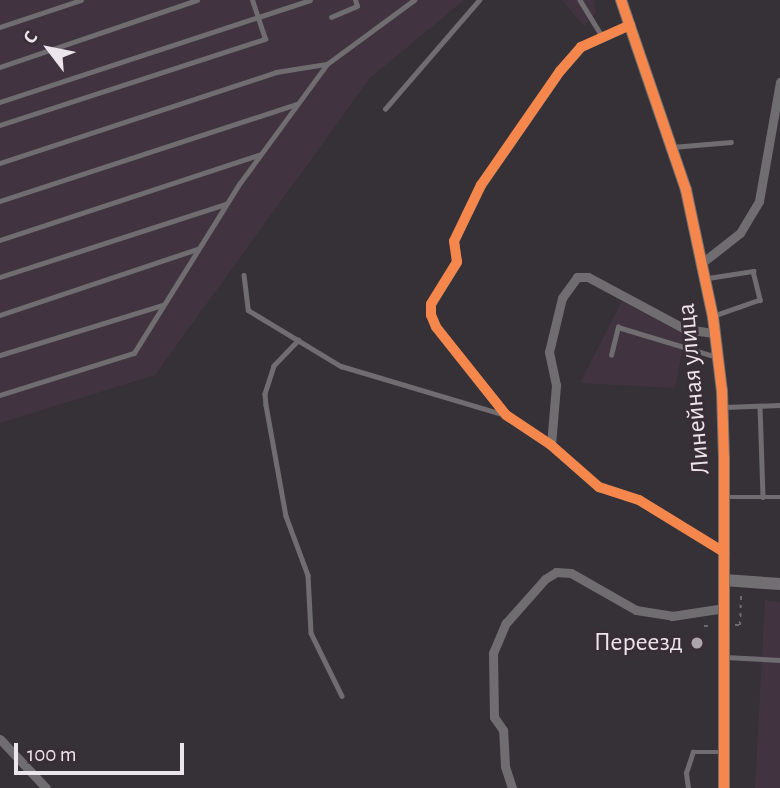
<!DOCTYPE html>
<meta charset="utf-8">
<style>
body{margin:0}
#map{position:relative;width:780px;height:788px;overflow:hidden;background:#363136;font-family:"Alegreya Sans",sans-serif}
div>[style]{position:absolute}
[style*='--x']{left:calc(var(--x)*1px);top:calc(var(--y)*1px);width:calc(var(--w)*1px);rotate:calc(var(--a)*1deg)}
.built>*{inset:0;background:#413440}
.path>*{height:2px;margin-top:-1px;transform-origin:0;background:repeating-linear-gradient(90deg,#6e6b6d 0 3.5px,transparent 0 8.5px)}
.lane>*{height:4.5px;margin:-2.25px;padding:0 2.25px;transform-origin:2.25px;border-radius:2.25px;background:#706d70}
.street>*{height:9px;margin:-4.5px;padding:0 4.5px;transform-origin:4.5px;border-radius:4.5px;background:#706d70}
.secondary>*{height:12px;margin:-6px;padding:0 6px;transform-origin:6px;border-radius:6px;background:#726f72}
.cycleway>*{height:10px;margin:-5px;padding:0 5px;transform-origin:5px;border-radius:5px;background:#f5874c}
.dots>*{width:19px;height:19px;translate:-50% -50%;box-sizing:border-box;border:4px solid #392e37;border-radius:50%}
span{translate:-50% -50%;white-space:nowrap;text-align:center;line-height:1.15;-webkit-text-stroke:5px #392e37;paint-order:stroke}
.street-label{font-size:26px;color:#ece5eb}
.poi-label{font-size:26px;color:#ece5eb}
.right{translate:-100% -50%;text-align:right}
.north{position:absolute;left:14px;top:14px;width:70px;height:70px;-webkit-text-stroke:5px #392e37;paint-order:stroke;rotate:302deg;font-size:19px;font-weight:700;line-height:28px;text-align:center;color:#ece5eb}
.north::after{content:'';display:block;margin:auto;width:24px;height:32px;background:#ece5eb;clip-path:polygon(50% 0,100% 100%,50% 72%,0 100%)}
.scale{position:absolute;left:14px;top:743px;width:170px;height:32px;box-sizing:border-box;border:4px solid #ece5eb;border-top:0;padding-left:9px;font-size:21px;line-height:24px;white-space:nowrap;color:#ece5eb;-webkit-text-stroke:5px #392e37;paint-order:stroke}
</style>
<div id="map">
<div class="built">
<div style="clip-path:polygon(0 0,463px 0,463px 1px,370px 78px,155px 375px,0 423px)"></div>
<div style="clip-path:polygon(562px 0,594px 0,596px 13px,584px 26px)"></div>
<div style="clip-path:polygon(622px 301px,685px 335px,675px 388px,580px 383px)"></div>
<div style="clip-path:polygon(765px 600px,780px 602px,780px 788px,755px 788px)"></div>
</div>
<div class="path">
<div style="--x:735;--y:625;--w:5;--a:0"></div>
<div style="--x:740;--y:625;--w:32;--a:-88"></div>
<div style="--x:704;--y:626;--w:8;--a:0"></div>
</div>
<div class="lane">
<div style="--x:580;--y:0;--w:42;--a:58.6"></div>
<div style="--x:331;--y:17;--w:28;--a:-23"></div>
<div style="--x:357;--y:6;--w:6;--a:-108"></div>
<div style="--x:0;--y:27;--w:85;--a:-18.4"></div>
<div style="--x:0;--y:67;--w:208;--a:-18.8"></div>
<div style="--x:0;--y:102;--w:326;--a:-18.2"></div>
<div style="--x:385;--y:109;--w:144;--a:-49.2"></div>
<div style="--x:0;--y:125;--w:279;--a:-18"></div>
<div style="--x:265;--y:39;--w:41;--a:-108.4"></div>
<div style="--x:672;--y:147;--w:59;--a:-4.8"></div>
<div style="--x:0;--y:163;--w:291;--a:-18.2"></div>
<div style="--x:276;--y:72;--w:51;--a:-9.1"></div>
<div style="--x:0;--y:201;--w:312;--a:-18.1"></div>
<div style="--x:0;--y:240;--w:273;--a:-18.2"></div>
<div style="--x:244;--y:275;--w:35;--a:83"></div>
<div style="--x:248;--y:310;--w:109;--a:31.1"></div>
<div style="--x:341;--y:366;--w:168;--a:16.6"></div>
<div style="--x:0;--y:277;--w:237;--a:-17.9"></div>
<div style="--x:708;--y:278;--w:46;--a:-8.8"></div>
<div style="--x:753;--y:271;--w:30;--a:76"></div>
<div style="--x:760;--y:300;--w:49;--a:160.8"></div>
<div style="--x:0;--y:315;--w:208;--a:-18.5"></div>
<div style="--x:299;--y:340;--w:36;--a:134"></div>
<div style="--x:274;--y:366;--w:29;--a:108"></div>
<div style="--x:265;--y:394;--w:11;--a:85"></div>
<div style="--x:266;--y:405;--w:113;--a:79.8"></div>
<div style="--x:286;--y:516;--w:63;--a:69.6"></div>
<div style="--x:308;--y:575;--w:58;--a:87"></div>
<div style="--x:311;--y:633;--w:70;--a:63.8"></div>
<div style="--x:0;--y:355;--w:170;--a:-17.1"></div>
<div style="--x:611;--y:355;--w:29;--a:-76"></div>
<div style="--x:618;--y:327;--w:100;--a:16.8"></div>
<div style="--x:0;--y:395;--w:140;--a:-17.4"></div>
<div style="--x:134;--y:353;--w:200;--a:-58.1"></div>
<div style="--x:240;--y:183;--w:147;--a:-53.8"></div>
<div style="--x:327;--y:64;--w:108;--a:-36.3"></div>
<div style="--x:760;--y:406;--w:91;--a:88.1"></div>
<div style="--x:725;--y:407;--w:55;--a:-2.1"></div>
<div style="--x:725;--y:497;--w:55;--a:0"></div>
<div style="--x:725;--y:657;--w:55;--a:3.1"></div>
<div style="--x:688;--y:788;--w:15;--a:-98"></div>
<div style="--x:686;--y:773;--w:22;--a:-72"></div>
<div style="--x:693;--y:752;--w:30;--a:0"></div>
</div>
<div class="street">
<div style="--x:630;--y:25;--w:54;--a:155.8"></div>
<div style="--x:581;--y:47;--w:32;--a:131"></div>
<div style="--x:560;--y:71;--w:139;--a:124.7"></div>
<div style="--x:481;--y:185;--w:62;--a:115.7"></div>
<div style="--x:454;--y:241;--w:21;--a:82"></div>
<div style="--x:457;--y:262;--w:49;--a:121.8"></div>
<div style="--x:431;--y:304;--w:11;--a:90"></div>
<div style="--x:431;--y:315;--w:13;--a:67"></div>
<div style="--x:436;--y:327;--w:112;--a:51.5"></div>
<div style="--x:506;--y:415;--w:54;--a:33.7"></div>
<div style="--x:551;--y:445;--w:64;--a:41.2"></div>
<div style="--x:599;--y:487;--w:42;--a:18"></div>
<div style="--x:639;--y:500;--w:100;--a:31.5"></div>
<div style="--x:703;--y:262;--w:47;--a:-38.1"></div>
<div style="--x:740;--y:233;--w:37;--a:-59"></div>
<div style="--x:759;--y:201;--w:121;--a:-80"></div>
<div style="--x:551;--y:445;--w:60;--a:-85.2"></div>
<div style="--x:556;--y:385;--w:34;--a:-102"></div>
<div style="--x:549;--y:352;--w:56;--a:-76.5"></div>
<div style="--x:562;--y:298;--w:26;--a:-54"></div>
<div style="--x:577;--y:277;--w:11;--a:0"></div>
<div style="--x:588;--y:277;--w:110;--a:28.2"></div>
<div style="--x:685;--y:329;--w:30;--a:8"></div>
<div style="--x:0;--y:739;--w:67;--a:46.8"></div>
<div style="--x:512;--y:788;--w:23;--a:-108"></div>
<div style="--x:505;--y:766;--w:36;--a:-93"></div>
<div style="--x:503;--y:730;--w:16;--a:-125"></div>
<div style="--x:494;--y:717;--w:64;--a:-90.9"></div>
<div style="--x:493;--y:653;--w:33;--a:-67"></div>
<div style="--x:506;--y:623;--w:59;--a:-48.4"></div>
<div style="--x:545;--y:579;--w:13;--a:-32"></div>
<div style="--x:556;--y:572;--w:15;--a:4"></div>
<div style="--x:571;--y:573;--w:75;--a:29.6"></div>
<div style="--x:636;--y:610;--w:36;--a:9"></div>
<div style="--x:672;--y:616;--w:53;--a:-8.7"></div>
</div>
<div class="secondary">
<div style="--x:621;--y:0;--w:201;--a:71.1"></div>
<div style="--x:686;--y:190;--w:130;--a:78"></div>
<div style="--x:713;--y:317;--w:75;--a:83.1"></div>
<div style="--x:722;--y:391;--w:67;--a:88.3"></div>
<div style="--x:724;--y:458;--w:330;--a:90"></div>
<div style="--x:724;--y:580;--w:56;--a:4.1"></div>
</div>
<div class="cycleway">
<div style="--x:621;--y:0;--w:201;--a:71.1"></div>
<div style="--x:686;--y:190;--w:130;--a:78"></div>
<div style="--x:713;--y:317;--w:75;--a:83.1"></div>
<div style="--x:722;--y:391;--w:67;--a:88.3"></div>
<div style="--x:724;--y:458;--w:330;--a:90"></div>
<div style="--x:630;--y:25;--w:54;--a:155.8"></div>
<div style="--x:581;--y:47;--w:32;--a:131"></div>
<div style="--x:560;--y:71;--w:139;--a:124.7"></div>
<div style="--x:481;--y:185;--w:62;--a:115.7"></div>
<div style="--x:454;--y:241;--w:21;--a:82"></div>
<div style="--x:457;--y:262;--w:49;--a:121.8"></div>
<div style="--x:431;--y:304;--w:11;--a:90"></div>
<div style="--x:431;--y:315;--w:13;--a:67"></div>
<div style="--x:436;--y:327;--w:112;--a:51.5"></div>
<div style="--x:506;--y:415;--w:54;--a:33.7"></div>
<div style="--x:551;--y:445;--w:64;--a:41.2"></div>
<div style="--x:599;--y:487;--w:42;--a:18"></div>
<div style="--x:639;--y:500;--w:100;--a:31.5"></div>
</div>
<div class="dots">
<div style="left:697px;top:643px;background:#aca6ac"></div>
</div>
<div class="street-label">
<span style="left:694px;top:389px;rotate:-95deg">Линейная улица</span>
</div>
<div class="poi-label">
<span class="right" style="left:683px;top:643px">Переезд</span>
</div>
<div class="north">С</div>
<div class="scale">100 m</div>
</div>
